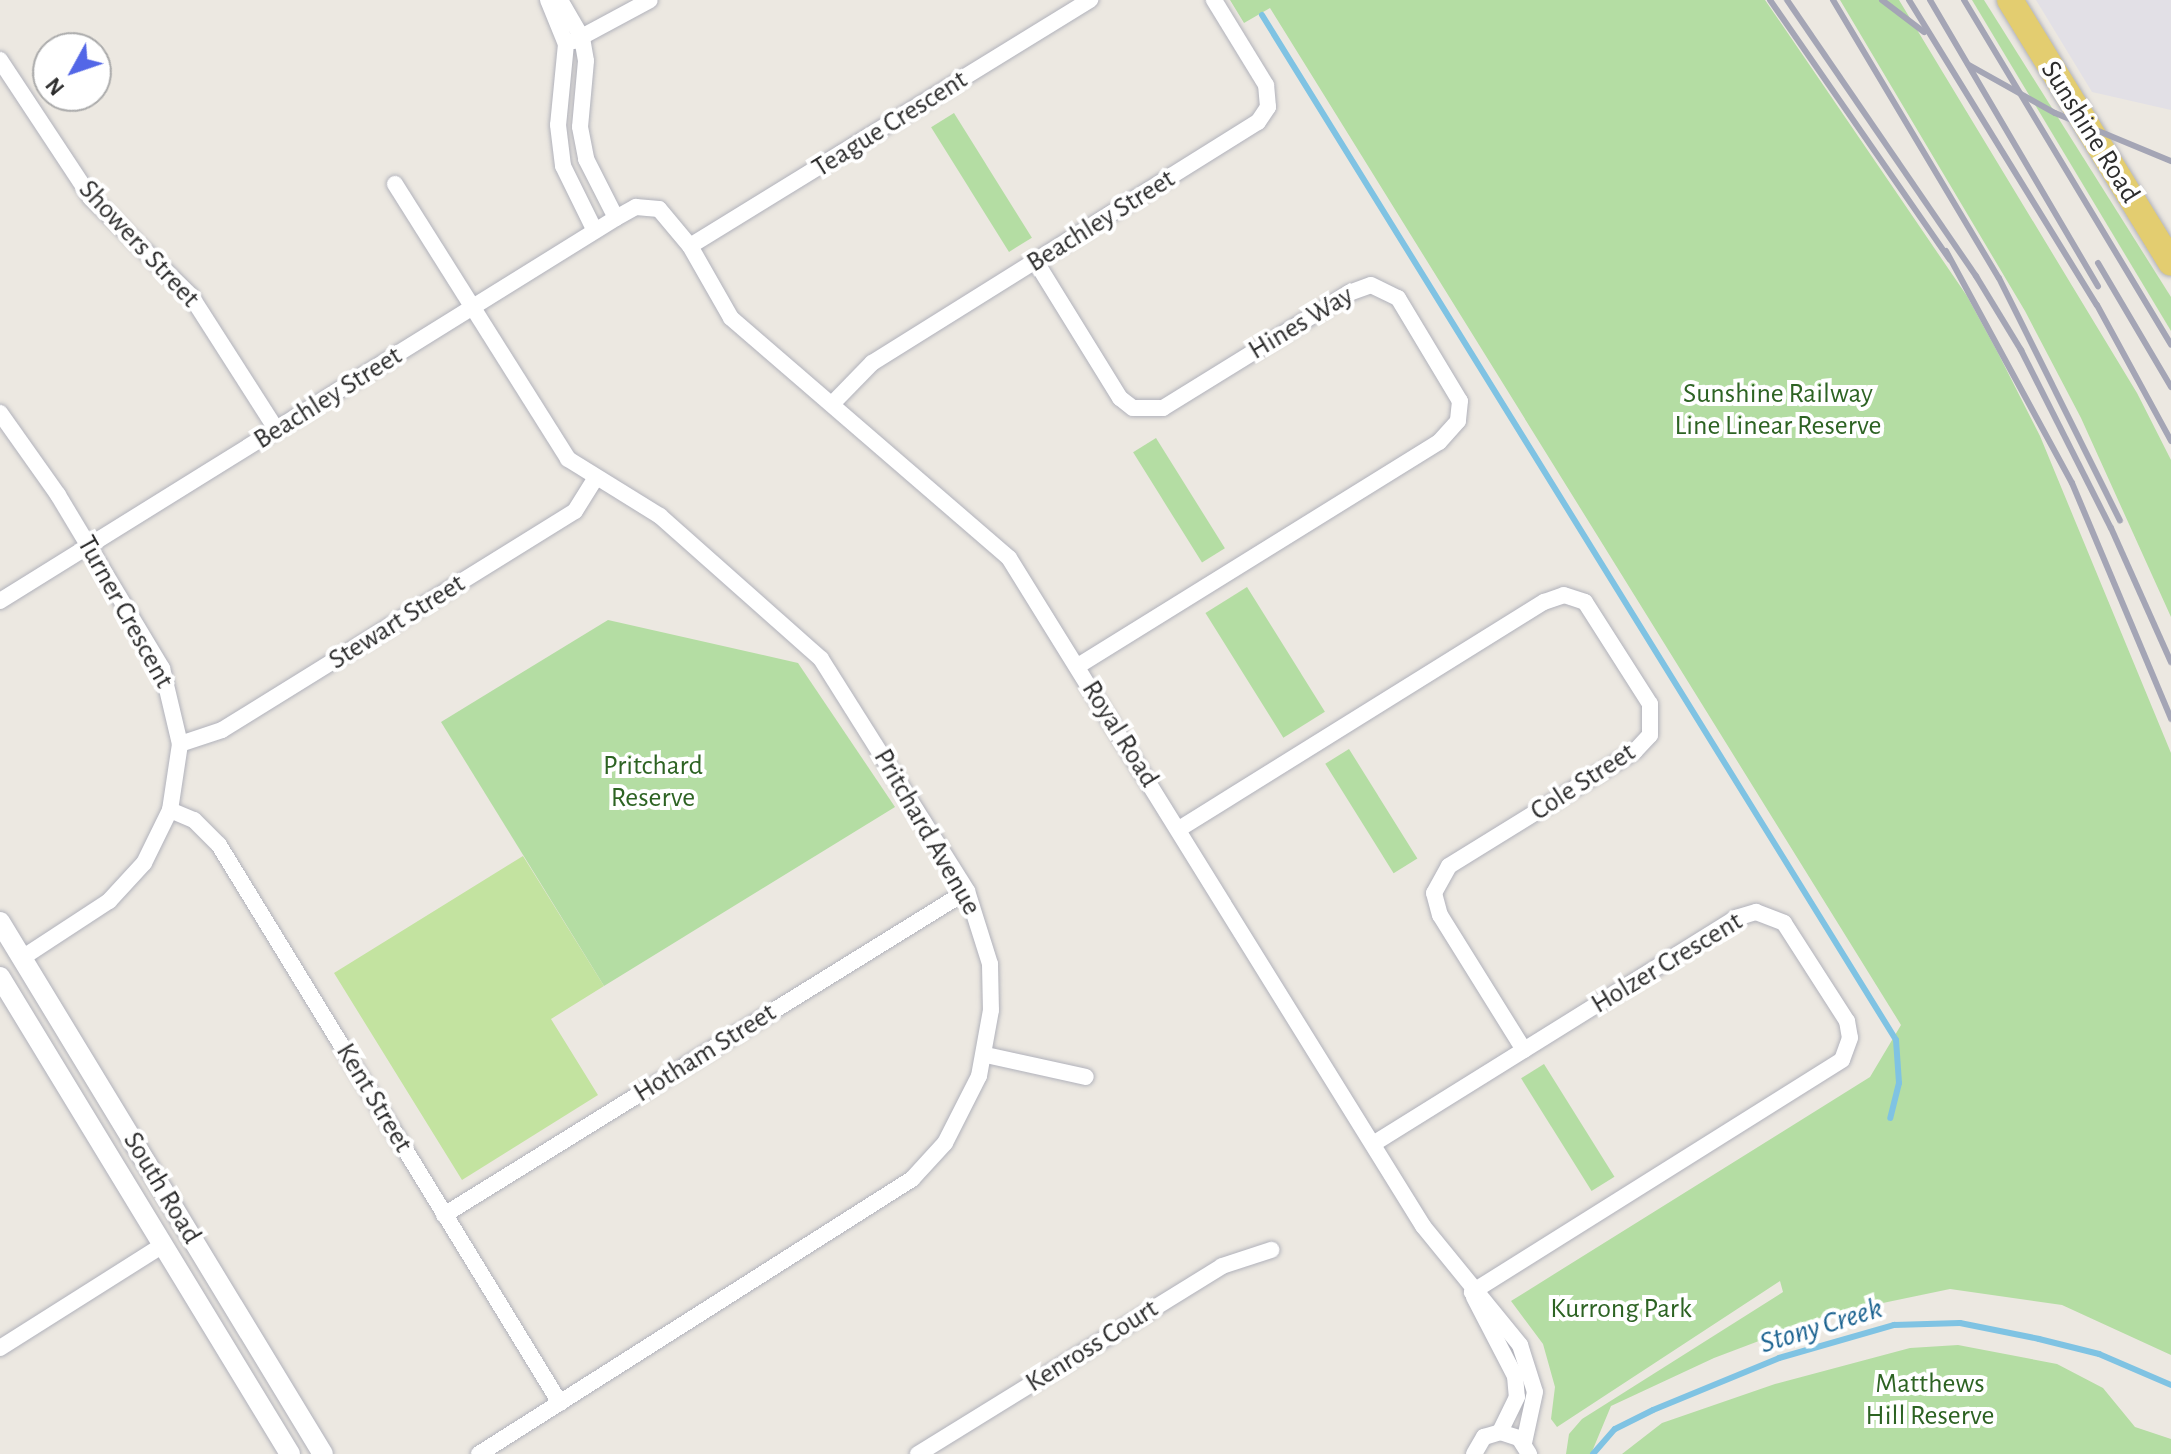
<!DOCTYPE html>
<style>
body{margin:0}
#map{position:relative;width:2171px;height:1454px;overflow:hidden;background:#ece8e1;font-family:"Alegreya Sans",sans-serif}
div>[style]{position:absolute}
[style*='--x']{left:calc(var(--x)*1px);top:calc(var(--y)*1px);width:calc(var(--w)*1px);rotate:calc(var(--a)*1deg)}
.industrial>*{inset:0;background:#e2e0e6}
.green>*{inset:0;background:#b4dda3;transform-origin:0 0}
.pitch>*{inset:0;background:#c3e3a0}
.stream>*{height:6px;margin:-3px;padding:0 3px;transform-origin:3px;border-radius:3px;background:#7fc3e3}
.roads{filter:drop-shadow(0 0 2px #b1b2bb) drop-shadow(0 0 2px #b1b2bb)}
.minor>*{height:16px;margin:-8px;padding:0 8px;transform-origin:8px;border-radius:8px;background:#fff}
.tertiary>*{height:20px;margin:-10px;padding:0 10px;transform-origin:10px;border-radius:10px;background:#fff}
.primary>*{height:26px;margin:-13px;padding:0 13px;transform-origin:13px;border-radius:13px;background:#e3cd70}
.rail>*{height:6px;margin:-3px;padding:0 3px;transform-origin:3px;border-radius:3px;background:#a4a5b5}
span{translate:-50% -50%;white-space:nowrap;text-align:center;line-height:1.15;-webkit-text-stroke:8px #fff;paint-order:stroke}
.street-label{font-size:28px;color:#2d2d2d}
.park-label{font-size:28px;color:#2d6323}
.water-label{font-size:30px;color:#1c6391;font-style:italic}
.north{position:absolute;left:32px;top:32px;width:80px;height:80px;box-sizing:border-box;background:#fff;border:2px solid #ababab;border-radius:50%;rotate:230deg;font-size:22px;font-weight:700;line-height:32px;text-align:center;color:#2d2d2d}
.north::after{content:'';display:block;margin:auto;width:28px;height:36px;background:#5367e7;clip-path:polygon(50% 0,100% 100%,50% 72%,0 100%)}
</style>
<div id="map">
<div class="industrial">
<div style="clip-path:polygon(2036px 0,2171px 0,2171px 110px,2092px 92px)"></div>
</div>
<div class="green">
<div style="clip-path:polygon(1230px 0,1765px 0,1785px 29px,1967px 296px,1998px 353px,2040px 436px,2171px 753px,2171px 1355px,2062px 1305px,1950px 1289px,1830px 1314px,1714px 1358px,1611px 1406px,1591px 1454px,1566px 1454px,1569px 1434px,1582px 1419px,1783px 1292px,1780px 1281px,1557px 1427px,1551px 1419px,1555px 1387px,1543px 1344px,1511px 1301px,1870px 1077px,1901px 1025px,1270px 8px,1244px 23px)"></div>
<div style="clip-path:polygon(1840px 0,1899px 0,2137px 393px,2171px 460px,2171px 617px,2081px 418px,2025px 311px)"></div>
<div style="clip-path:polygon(1972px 0,1984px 0,2171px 297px,2171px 331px)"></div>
<div style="left:954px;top:113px;width:147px;height:27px;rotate:58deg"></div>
<div style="left:1156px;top:438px;width:130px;height:27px;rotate:58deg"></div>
<div style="left:1247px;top:587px;width:147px;height:49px;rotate:58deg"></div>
<div style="clip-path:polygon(608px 620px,798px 663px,895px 807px,604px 986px,441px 722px)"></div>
<div style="left:1349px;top:749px;width:129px;height:28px;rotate:58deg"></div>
<div style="left:1544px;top:1064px;width:133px;height:27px;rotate:58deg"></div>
<div style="clip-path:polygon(1958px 1345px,2057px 1364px,2103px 1388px,2135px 1427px,2171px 1439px,2171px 1454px,1622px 1454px,1662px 1423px,1775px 1384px,1910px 1348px)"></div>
</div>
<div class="pitch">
<div style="clip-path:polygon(523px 856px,604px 986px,551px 1019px,598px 1095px,462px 1180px,334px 973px)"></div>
</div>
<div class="stream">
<div style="--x:1262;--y:15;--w:1205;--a:58.26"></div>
<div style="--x:1896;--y:1040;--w:43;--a:86"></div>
<div style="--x:1899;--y:1083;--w:36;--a:104"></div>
<div style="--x:1593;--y:1454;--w:33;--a:-49"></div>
<div style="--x:1615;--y:1429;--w:42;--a:-26.6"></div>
<div style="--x:1653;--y:1410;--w:136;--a:-22.4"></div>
<div style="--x:1779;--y:1358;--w:120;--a:-16"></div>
<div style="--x:1894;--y:1325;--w:66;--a:-1.7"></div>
<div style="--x:1960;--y:1323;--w:81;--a:11.4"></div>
<div style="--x:2039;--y:1339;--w:62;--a:14"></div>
<div style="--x:2099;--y:1354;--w:78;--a:23.3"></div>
</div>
<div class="roads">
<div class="minor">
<div style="--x:548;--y:0;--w:48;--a:67.8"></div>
<div style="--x:566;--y:44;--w:81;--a:95.6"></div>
<div style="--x:558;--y:125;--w:41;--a:83"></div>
<div style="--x:563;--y:166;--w:72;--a:63.8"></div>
<div style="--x:560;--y:0;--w:44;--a:59.9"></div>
<div style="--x:582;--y:38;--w:23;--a:80"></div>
<div style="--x:586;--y:61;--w:66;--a:95.2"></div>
<div style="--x:580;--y:127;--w:33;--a:79"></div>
<div style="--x:586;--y:159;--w:66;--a:63"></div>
<div style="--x:574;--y:41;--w:86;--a:-28.3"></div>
<div style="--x:0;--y:60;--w:165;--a:56.6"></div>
<div style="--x:91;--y:198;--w:140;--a:44.4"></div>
<div style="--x:191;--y:296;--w:158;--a:57.4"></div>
<div style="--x:395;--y:184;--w:325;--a:57.8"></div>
<div style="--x:568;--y:459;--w:108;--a:31.8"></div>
<div style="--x:660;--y:516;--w:215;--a:41.6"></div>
<div style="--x:821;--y:659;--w:274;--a:57.8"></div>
<div style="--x:967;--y:891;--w:77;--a:72.5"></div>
<div style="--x:990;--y:964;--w:46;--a:88.8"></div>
<div style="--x:991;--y:1010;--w:67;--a:100.3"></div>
<div style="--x:979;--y:1076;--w:75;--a:116.9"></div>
<div style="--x:945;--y:1143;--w:49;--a:132.5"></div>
<div style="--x:912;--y:1179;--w:513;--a:147.58"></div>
<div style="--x:690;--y:246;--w:470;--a:-31.6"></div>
<div style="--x:1036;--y:262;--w:160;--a:58.3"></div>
<div style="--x:1120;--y:398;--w:16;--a:38"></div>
<div style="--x:1133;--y:408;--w:30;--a:0"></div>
<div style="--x:1163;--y:408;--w:219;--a:-31.7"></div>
<div style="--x:1349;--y:293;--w:23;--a:-20"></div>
<div style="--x:1371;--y:285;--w:30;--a:26"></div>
<div style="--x:1398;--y:298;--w:120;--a:59"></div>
<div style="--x:1460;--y:401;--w:20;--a:96"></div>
<div style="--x:1458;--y:421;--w:28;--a:132"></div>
<div style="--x:1439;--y:442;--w:425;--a:148.2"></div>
<div style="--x:833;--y:403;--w:56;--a:-45.7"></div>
<div style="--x:872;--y:363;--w:455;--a:-32"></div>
<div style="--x:1258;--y:122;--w:18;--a:-56"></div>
<div style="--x:1268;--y:107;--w:22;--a:-95"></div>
<div style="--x:1266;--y:85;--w:100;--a:-121.5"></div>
<div style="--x:0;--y:413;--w:100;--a:54.7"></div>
<div style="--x:58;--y:495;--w:202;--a:59"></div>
<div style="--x:162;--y:668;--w:78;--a:76.7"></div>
<div style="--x:180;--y:744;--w:67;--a:98.6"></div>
<div style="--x:170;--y:810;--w:59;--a:116.1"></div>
<div style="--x:144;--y:863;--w:52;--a:132.6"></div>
<div style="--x:109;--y:901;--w:104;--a:146.8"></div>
<div style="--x:0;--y:601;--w:725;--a:-31.87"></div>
<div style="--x:616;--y:218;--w:23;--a:-29"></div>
<div style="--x:636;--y:207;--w:23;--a:5"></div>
<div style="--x:659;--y:209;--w:48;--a:50"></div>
<div style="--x:690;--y:246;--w:83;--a:60.3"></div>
<div style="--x:731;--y:318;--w:367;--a:40.8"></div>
<div style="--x:1009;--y:558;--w:786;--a:58.21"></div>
<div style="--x:1423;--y:1226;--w:154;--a:50.8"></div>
<div style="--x:1520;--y:1345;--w:49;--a:72.3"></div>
<div style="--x:1535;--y:1392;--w:52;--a:102.2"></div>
<div style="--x:180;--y:744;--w:44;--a:-18.4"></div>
<div style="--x:222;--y:730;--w:415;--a:-31.8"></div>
<div style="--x:575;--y:511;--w:38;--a:-58"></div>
<div style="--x:170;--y:810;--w:26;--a:23"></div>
<div style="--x:194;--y:820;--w:35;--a:45"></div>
<div style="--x:219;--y:845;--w:654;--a:58.57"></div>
<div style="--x:1179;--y:829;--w:430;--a:-31.9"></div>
<div style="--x:1544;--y:602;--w:21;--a:-19"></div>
<div style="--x:1564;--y:595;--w:22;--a:18"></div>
<div style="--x:1585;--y:602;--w:121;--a:57.5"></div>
<div style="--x:1650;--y:704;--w:31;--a:90"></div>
<div style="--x:1650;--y:735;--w:22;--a:133"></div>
<div style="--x:1635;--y:751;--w:219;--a:148.3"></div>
<div style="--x:1449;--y:866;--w:31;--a:119"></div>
<div style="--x:1434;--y:893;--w:23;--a:75"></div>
<div style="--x:1440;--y:915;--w:159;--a:58.1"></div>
<div style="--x:986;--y:1055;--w:102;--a:12.4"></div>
<div style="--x:1373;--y:1144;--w:428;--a:-31.9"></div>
<div style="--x:1736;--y:918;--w:21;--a:-17"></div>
<div style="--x:1756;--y:912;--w:30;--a:21"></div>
<div style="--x:1784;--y:923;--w:117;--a:57.3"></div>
<div style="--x:1847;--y:1021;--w:17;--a:80"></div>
<div style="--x:1850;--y:1038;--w:23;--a:110"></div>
<div style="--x:1842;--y:1060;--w:437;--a:147.9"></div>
<div style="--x:444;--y:1215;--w:615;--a:-31.78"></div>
<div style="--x:1474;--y:1297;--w:89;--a:62.6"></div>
<div style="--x:1515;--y:1376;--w:21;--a:85"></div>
<div style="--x:1517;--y:1397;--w:39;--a:116"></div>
<div style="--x:0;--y:1348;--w:193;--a:-32.3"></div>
<div style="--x:918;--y:1454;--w:357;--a:-31.7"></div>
<div style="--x:1222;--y:1266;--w:52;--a:-18.1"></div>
<div style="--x:1474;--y:1454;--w:20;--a:-60"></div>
<div style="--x:1484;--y:1437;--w:17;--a:-17"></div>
<div style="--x:1500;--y:1432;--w:20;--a:18"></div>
<div style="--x:1519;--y:1438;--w:19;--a:58"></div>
</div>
<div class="tertiary">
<div style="--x:0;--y:922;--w:622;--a:58.74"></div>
<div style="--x:0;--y:977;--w:558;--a:58.7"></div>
</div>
<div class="primary">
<div style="--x:2010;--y:0;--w:308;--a:58.5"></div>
</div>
</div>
<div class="rail">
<div style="--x:1770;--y:0;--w:316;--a:55.3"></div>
<div style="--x:1787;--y:0;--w:335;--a:55.6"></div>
<div style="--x:1976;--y:276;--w:87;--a:58.7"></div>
<div style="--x:2021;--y:350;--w:199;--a:63.2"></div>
<div style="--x:2111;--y:528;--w:147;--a:65.9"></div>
<div style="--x:1833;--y:0;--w:324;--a:59.2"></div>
<div style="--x:1999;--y:278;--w:271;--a:63.5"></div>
<div style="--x:1882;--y:0;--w:53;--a:37.3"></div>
<div style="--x:1909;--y:0;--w:358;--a:58.4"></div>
<div style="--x:2097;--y:305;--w:155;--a:61.4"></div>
<div style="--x:1930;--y:0;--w:332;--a:59.6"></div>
<div style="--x:1964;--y:0;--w:402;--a:59"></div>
<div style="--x:1969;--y:65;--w:98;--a:29.2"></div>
<div style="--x:2055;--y:113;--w:126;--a:22.5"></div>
<div style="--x:1946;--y:251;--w:264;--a:61.5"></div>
<div style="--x:2072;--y:483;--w:256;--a:67.2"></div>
<div style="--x:2098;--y:263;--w:144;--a:59.5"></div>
</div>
<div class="street-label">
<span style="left:890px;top:124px;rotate:-32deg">Teague Crescent</span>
<span style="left:2090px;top:132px;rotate:58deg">Sunshine Road</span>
<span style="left:1101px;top:221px;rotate:-32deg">Beachley Street</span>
<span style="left:139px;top:244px;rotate:47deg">Showers Street</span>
<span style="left:1301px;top:323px;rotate:-31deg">Hines Way</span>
<span style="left:328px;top:398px;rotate:-32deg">Beachley Street</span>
<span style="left:125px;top:612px;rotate:61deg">Turner Crescent</span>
<span style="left:397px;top:622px;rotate:-32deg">Stewart Street</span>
<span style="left:1120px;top:734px;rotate:58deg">Royal Road</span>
<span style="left:1583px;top:782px;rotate:-33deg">Cole Street</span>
<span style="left:927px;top:832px;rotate:60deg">Pritchard Avenue</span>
<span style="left:1667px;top:963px;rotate:-31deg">Holzer Crescent</span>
<span style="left:705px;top:1053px;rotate:-32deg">Hotham Street</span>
<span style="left:374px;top:1098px;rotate:59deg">Kent Street</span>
<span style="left:162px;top:1188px;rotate:59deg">South Road</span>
<span style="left:1092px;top:1346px;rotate:-32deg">Kenross Court</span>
</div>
<div class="park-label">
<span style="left:1778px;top:410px">Sunshine Railway<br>Line Linear Reserve</span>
<span style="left:653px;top:782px">Pritchard<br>Reserve</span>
<span style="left:1621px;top:1309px">Kurrong Park</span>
<span style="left:1930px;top:1400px">Matthews<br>Hill Reserve</span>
</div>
<div class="water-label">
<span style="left:1821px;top:1326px;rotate:-17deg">Stony Creek</span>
</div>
<div class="north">N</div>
</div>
